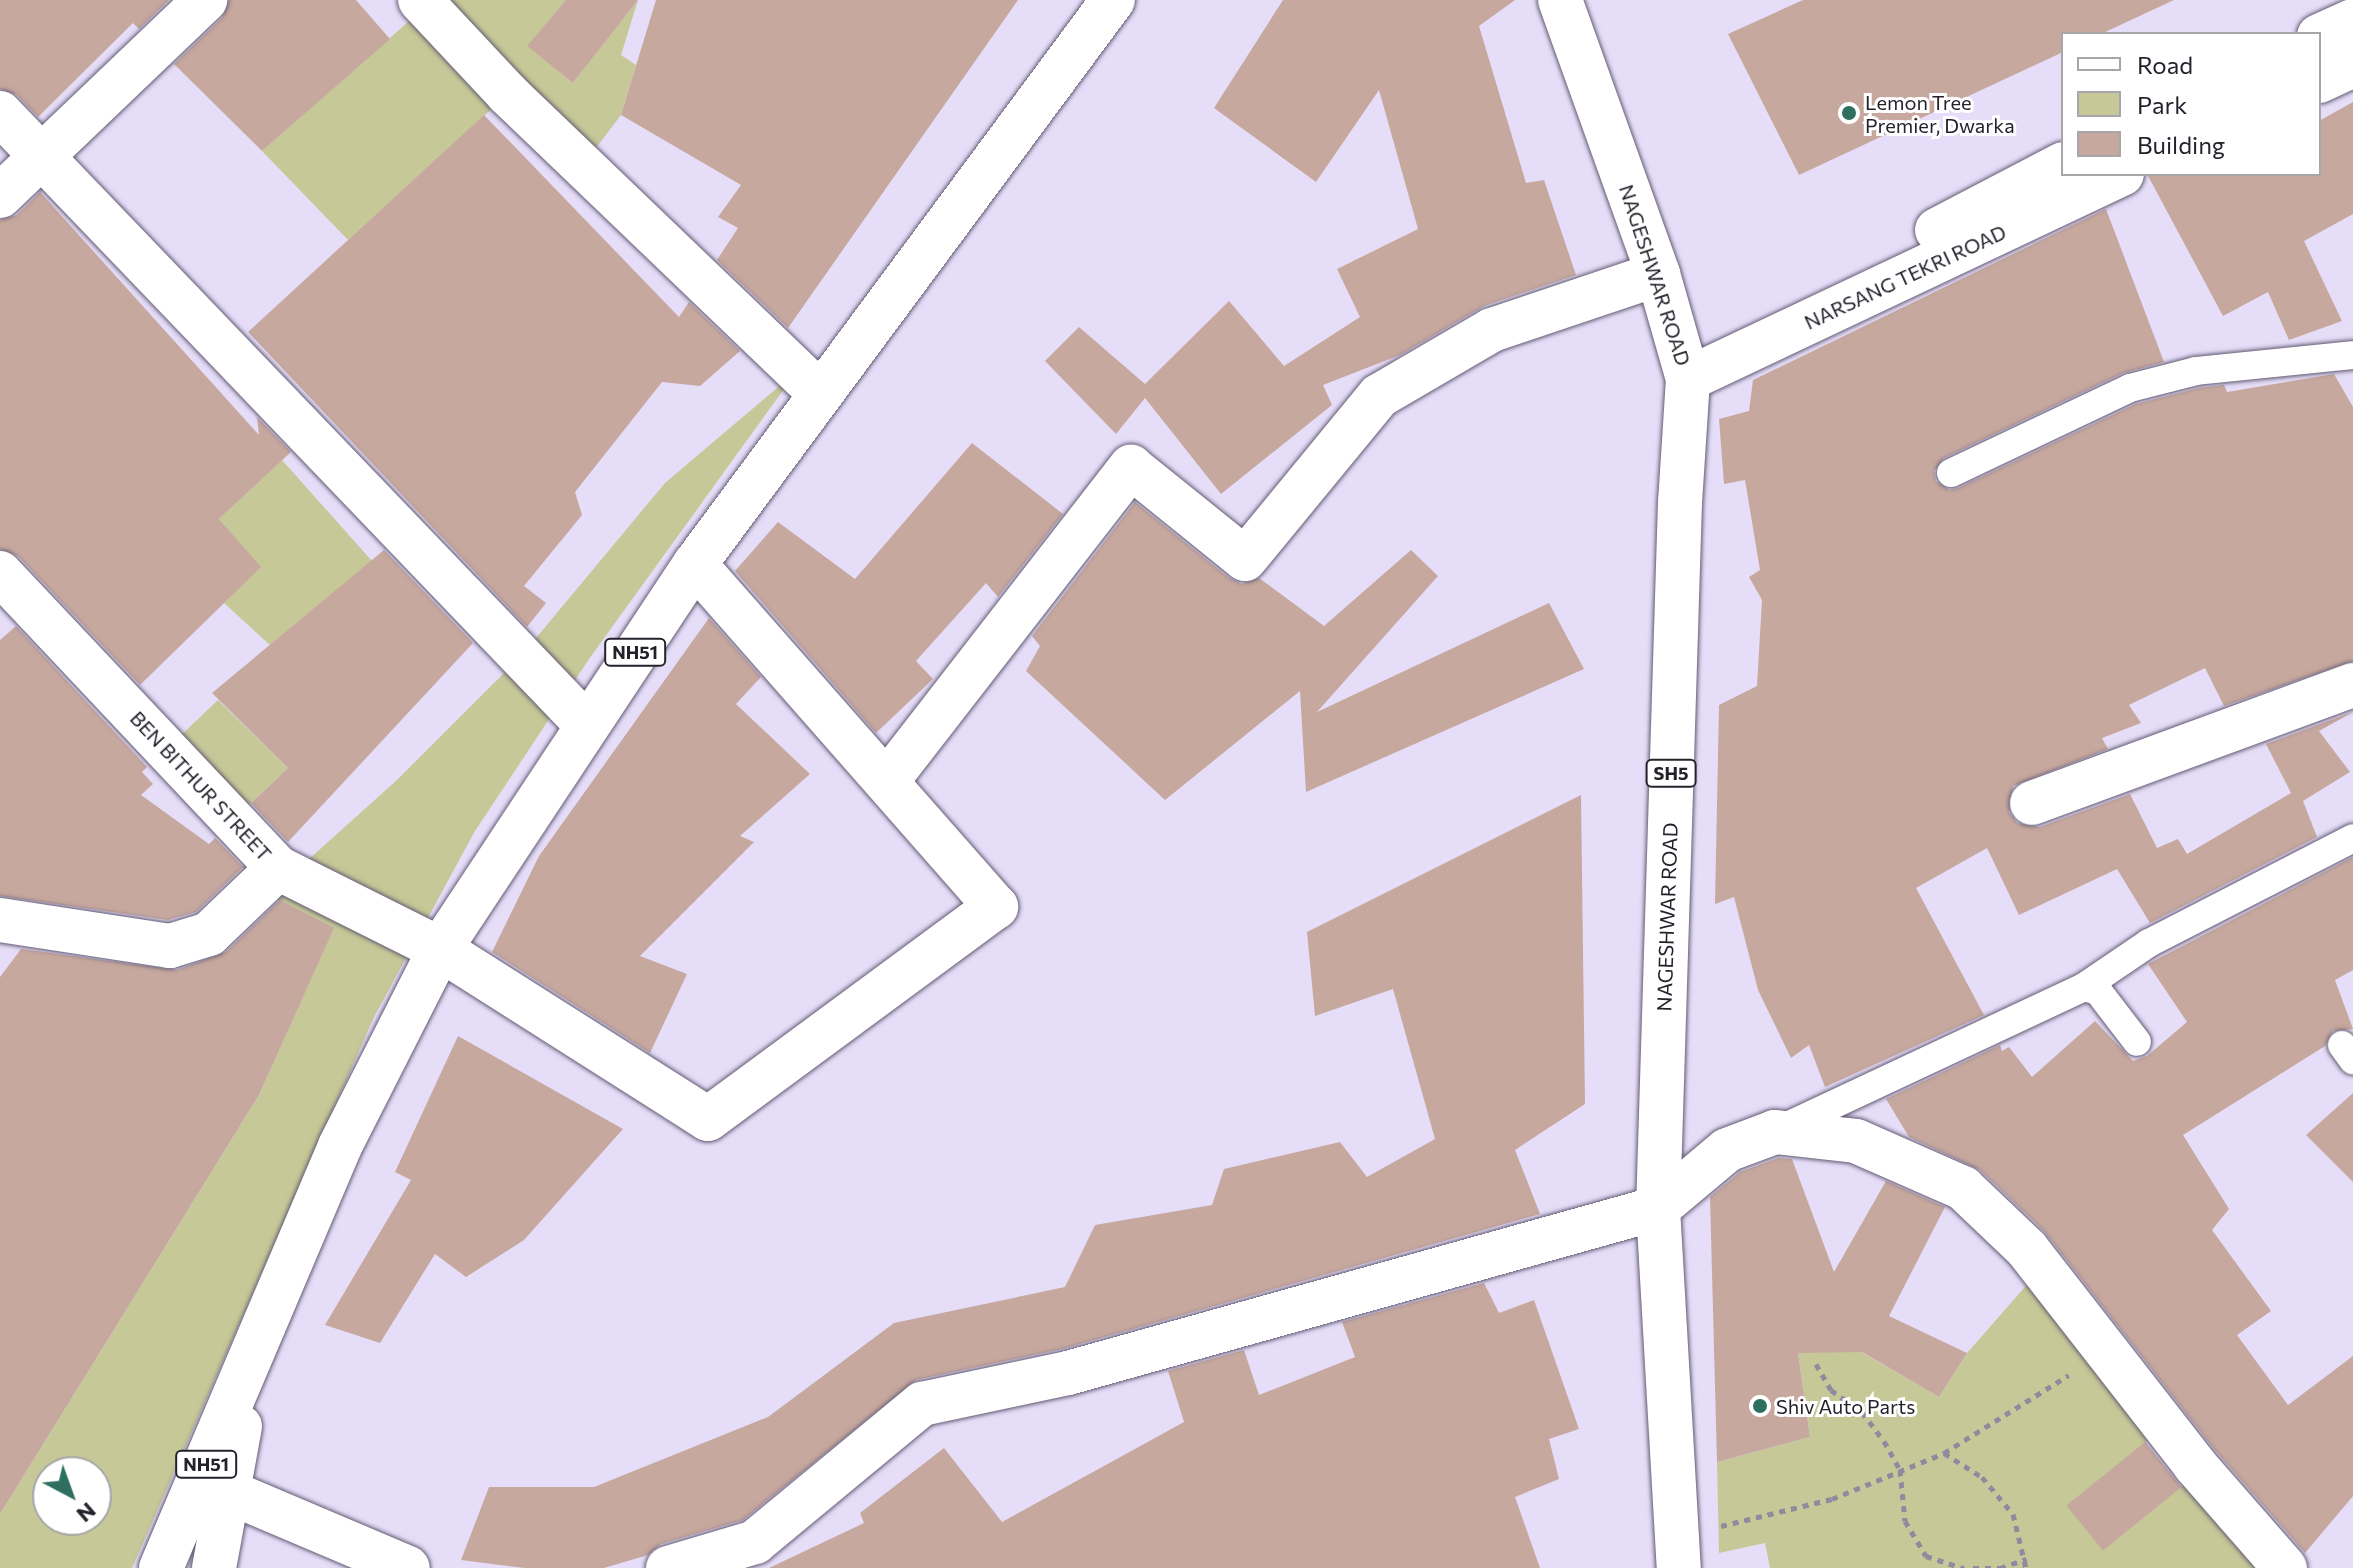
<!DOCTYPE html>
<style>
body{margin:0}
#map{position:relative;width:2353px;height:1568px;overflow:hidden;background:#e6def9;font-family:Commissioner,sans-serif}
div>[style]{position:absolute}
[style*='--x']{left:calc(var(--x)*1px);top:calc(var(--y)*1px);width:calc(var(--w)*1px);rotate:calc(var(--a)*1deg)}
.green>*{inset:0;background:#c6c897}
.building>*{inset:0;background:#c7a89f;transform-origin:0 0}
.path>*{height:5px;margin-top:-2.5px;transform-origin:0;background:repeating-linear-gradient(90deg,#908a9e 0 6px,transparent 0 12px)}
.roads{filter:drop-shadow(0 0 2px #635b73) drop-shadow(0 0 2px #635b73)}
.service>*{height:28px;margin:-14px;padding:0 14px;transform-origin:14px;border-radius:14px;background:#fff}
.minor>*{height:44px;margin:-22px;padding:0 22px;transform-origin:22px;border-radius:22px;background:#fff}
.tertiary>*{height:44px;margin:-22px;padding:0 22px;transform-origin:22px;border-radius:22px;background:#fff}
.secondary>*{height:44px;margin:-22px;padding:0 22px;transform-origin:22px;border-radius:22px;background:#fff}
.primary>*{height:44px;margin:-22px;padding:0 22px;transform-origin:22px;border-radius:22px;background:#fff}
.trunk>*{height:44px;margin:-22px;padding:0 22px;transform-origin:22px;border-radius:22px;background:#fff}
.dots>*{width:22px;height:22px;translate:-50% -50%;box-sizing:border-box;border:4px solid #fff;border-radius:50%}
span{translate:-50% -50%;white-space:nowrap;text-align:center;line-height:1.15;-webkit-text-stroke:6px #fff;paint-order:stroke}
.shield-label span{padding:2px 6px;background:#fff;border:2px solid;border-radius:6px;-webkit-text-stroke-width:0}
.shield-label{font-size:18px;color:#24212b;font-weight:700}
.poi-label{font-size:20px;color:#24212b}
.left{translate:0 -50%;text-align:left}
.street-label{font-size:20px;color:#24212b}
.legend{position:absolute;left:2061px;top:32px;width:260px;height:144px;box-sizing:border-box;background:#fff;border:2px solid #a7a6aa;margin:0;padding:10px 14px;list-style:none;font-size:24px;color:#24212b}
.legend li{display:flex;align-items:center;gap:16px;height:40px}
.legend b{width:40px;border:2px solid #a7a6aa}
.north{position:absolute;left:32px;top:1456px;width:80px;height:80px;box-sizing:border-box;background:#fff;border:2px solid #a7a6aa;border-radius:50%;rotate:139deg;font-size:22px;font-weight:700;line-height:32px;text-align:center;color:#24212b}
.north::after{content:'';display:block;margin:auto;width:28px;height:36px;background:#2e6f5f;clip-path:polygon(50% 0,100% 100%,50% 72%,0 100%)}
</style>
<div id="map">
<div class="green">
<div style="clip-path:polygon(420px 0,566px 0,528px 46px,573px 83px,638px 0,621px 55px,636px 65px,621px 115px,583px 165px,508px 94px,348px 240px,262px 151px,425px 7px)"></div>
<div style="clip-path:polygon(evenodd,797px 371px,589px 659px,475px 831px,374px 1017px,132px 1568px,0 1568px,0 1514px,259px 1095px,333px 929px,269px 895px,397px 780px,521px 656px,665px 483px,797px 371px,48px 1472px,96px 1472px,96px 1520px,48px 1520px,48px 1472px)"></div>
<div style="clip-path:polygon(282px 460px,372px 561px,270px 645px,224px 603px,260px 567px,219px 519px)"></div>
<div style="clip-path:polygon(218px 700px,288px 768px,238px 815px,176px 740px)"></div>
<div style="clip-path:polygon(2032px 1279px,2153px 1436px,2070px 1508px,2107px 1547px,2187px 1482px,2270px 1568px,1770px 1568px,1765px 1543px,1719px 1553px,1717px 1462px,1810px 1437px,1798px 1353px,1825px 1331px,1939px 1397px,1967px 1353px)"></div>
</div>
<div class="building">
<div style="clip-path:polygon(0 0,169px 0,139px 29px,133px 23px,38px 117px,17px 95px,0 89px)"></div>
<div style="clip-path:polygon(229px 0,356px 0,390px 39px,262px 151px,174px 64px,222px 18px)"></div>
<div style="clip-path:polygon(566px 0,638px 0,573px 83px,527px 46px)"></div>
<div style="clip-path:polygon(656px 0,1018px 0,788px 328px,717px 260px,738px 228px,718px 217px,741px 185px,621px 115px)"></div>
<div style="clip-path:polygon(1283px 0,1515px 0,1479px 26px,1526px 183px,1544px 180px,1576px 275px,1484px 306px,1400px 355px,1323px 385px,1332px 405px,1221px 494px,1145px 398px,1116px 434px,1045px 361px,1079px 327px,1145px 384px,1229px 301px,1284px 366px,1360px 317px,1337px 269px,1418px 229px,1379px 90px,1316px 182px,1214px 108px)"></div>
<div style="clip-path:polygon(1803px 0,2174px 0,2101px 34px,2063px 34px,2063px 52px,1799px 175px,1728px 34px)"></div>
<div style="clip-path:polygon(2353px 102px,2353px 214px,2304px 241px,2342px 321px,2289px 340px,2268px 292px,2223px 316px,2147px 174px,2319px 174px,2319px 121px)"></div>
<div style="clip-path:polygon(484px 115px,679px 317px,689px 302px,740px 351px,700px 386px,662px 382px,575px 492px,582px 515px,524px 586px,546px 603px,527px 627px,248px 332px)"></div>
<div style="clip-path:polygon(40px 192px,259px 435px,257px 417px,291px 452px,219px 519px,261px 567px,140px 685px,18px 556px,0 549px,0 220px,17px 215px)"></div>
<div style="clip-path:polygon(2106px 209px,2164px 362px,2123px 373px,1944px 458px,1934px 471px,1936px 481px,1949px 490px,1958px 488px,2136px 404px,2199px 388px,2224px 385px,2227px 392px,2334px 374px,2353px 407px,2353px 661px,2224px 706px,2205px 668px,2129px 705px,2141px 723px,2102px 738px,2108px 749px,2013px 786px,2009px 812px,2017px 823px,2040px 827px,2130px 794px,2157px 848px,2178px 839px,2187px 854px,2291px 793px,2266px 744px,2353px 712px,2319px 731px,2350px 772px,2303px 801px,2317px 837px,2150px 923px,2117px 869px,2019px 915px,1987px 848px,1916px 888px,1984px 1015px,1825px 1087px,1809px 1045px,1791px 1058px,1758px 990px,1734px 897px,1715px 904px,1719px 705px,1757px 686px,1762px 600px,1749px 577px,1760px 570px,1745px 480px,1724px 484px,1719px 419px,1749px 411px,1753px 380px)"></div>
<div style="clip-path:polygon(972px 443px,1063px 514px,998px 597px,986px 583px,916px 661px,933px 679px,876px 733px,735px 571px,778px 522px,855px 579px)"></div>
<div style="clip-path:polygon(1135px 502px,1229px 578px,1242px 584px,1259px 578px,1324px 626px,1411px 550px,1438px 576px,1317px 712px,1549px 603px,1584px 669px,1306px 792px,1300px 691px,1165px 800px,1026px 671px,1040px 646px,1032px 636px)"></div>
<div style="clip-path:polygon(384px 550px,473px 643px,288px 842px,251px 803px,288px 768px,212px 693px)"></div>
<div style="clip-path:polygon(709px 618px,761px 677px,736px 704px,810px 774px,740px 836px,754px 842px,640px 956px,687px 974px,650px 1053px,492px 952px,539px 856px)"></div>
<div style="clip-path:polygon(16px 626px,147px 767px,142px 772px,153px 784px,141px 795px,209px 844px,215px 838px,243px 867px,196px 912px,168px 920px,0 896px,0 640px)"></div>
<div style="clip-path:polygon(1581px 795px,1585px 1104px,1515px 1150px,1540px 1214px,1062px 1349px,916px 1380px,743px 1520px,661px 1544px,648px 1555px,604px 1568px,525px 1568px,461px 1560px,489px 1487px,594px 1487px,768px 1417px,894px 1323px,1065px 1287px,1095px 1225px,1212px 1205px,1224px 1169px,1340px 1142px,1367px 1177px,1435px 1139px,1393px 989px,1315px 1016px,1307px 932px)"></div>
<div style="clip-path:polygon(2353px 857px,2353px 970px,2335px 980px,2353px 1029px,2333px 1031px,2325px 1046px,2183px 1135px,2229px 1209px,2212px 1230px,2271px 1311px,2237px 1335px,2288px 1405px,2353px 1356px,2353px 1496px,2305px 1553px,2214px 1449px,2044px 1231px,1980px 1170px,1909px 1137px,1886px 1099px,2000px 1045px,2002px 1051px,2009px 1047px,2032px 1077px,2095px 1021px,2133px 1061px,2147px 1056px,2187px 1022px,2148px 964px)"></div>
<div style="clip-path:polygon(280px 900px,334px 928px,259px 1095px,0 1514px,0 977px,21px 949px,177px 970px,226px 952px)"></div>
<div style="clip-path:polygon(458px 1036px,623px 1129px,524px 1240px,466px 1277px,435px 1254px,380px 1343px,325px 1325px,411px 1180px,395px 1172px)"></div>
<div style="clip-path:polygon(2353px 1093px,2353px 1182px,2306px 1135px)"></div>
<div style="clip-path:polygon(1778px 1158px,1792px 1159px,1834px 1272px,1886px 1181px,1945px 1207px,1889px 1316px,1967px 1353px,1939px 1397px,1862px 1352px,1798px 1353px,1810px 1437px,1717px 1462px,1710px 1197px,1740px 1172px)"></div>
<div style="clip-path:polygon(1484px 1283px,1499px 1313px,1534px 1300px,1579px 1429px,1549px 1439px,1559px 1479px,1515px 1497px,1540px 1568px,769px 1568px,864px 1523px,860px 1513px,944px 1448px,1002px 1522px,1184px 1422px,1168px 1371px,1244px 1350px,1259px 1395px,1355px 1357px,1342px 1322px)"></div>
<div style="left:2145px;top:1442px;width:58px;height:101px;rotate:51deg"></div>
</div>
<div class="path">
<div style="--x:1816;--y:1364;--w:30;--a:60"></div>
<div style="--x:1831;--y:1390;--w:38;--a:35"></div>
<div style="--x:1862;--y:1412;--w:36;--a:53"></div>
<div style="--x:1884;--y:1441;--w:33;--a:61"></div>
<div style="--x:1900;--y:1470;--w:51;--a:84.4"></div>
<div style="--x:1905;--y:1521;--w:41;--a:59"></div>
<div style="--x:1926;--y:1556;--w:40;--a:18"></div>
<div style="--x:1944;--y:1453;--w:45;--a:32.3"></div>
<div style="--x:1982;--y:1477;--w:48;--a:50"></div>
<div style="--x:2013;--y:1514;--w:56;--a:76.5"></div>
<div style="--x:1721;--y:1526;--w:114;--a:-13.7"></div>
<div style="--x:1832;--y:1499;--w:121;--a:-22.3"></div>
<div style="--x:1944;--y:1453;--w:147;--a:-32"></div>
<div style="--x:1973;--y:1568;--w:27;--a:0"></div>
<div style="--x:2000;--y:1568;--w:28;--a:-19"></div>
</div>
<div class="roads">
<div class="service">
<div style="--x:1951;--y:473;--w:198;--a:-25.4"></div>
<div style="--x:2130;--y:388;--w:68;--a:-14.4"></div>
<div style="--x:2196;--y:371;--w:158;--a:-5.8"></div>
<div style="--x:2084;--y:987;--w:78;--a:-34.1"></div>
<div style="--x:2149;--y:943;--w:229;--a:-27.2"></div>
<div style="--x:2342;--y:1045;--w:19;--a:54"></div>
<div style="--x:1779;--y:1130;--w:337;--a:-25.1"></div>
<div style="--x:2084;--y:987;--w:15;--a:16"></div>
<div style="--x:2098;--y:991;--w:64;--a:52.6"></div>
</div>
<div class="minor">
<div style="--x:420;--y:0;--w:129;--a:46.9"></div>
<div style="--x:508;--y:94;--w:431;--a:43.8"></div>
<div style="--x:0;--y:113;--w:845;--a:46.2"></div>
<div style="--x:0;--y:196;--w:284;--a:-43.7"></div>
<div style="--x:887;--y:781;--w:398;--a:-52.2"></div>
<div style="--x:1131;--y:467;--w:146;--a:38.9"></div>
<div style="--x:1245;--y:559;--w:211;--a:-50.6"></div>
<div style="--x:1379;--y:396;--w:131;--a:-30.3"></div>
<div style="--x:1492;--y:330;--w:175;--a:-18.6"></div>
<div style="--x:2032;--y:803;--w:342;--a:-20.2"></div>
<div style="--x:0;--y:920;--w:172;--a:8.7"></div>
<div style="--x:170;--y:946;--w:41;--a:-17.1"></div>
<div style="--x:209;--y:934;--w:95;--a:-43.7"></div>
<div style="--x:440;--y:949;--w:317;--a:32.4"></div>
<div style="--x:708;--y:1119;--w:358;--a:-36.4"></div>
<div style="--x:996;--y:907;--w:456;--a:-131.3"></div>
<div style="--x:229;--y:1492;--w:194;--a:23"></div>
<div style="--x:668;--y:1568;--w:91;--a:-16.6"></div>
<div style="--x:755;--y:1542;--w:217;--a:-39.6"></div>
<div style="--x:922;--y:1404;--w:149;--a:-12"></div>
<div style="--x:1068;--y:1373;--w:613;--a:-15.62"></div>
<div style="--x:1658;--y:1208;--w:90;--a:-40"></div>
<div style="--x:1727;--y:1150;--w:51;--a:-20.6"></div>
<div style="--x:1775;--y:1132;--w:81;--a:6.3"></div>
<div style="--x:1856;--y:1141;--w:117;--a:23.7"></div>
<div style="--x:1963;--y:1188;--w:88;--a:43.6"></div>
<div style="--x:2027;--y:1249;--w:274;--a:52.1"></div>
<div style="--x:2195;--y:1465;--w:137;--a:48.9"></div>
</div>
<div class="tertiary">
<div style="--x:2319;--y:36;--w:37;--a:-24"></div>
<div style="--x:2319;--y:81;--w:38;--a:-25"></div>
<div style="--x:1937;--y:230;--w:142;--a:-27.6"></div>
<div style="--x:1688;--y:379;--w:480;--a:-25.3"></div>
</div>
<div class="secondary">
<div style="--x:0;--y:573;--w:405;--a:46.7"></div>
<div style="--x:278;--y:868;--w:181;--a:26.6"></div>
</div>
<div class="primary">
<div style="--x:1560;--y:0;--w:291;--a:70.3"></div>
<div style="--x:1658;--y:274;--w:109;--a:74.1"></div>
<div style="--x:1688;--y:379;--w:123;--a:93.7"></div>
<div style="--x:1680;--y:502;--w:706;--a:91.78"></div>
<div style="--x:1658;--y:1208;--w:361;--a:86.7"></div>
</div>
<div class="trunk">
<div style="--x:161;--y:1568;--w:458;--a:-67"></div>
<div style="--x:340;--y:1146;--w:221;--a:-63.1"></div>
<div style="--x:440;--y:949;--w:462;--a:-56.5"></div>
<div style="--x:695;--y:564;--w:702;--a:-53.46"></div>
<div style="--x:214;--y:1568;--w:144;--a:-79.6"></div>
</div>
</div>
<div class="dots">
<div style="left:1849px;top:113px;background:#2e6f5f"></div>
<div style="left:1760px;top:1406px;background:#2e6f5f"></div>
</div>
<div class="shield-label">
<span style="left:635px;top:652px">NH51</span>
<span style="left:1671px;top:773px">SH5</span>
<span style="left:206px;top:1464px">NH51</span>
</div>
<div class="poi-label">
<span class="left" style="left:1865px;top:114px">Lemon Tree<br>Premier, Dwarka</span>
<span class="left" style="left:1776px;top:1406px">Shiv Auto Parts</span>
</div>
<div class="street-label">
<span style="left:1655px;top:275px;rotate:72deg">NAGESHWAR ROAD</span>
<span style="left:1905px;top:277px;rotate:-25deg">NARSANG TEKRI ROAD</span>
<span style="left:201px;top:786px;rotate:47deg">BEN BITHUR STREET</span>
<span style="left:1667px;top:917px;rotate:-88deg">NAGESHWAR ROAD</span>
</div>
<ul class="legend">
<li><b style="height:10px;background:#fff"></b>Road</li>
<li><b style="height:22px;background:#c6c897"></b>Park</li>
<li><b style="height:22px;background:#c7a89f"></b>Building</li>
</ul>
<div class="north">N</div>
</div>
